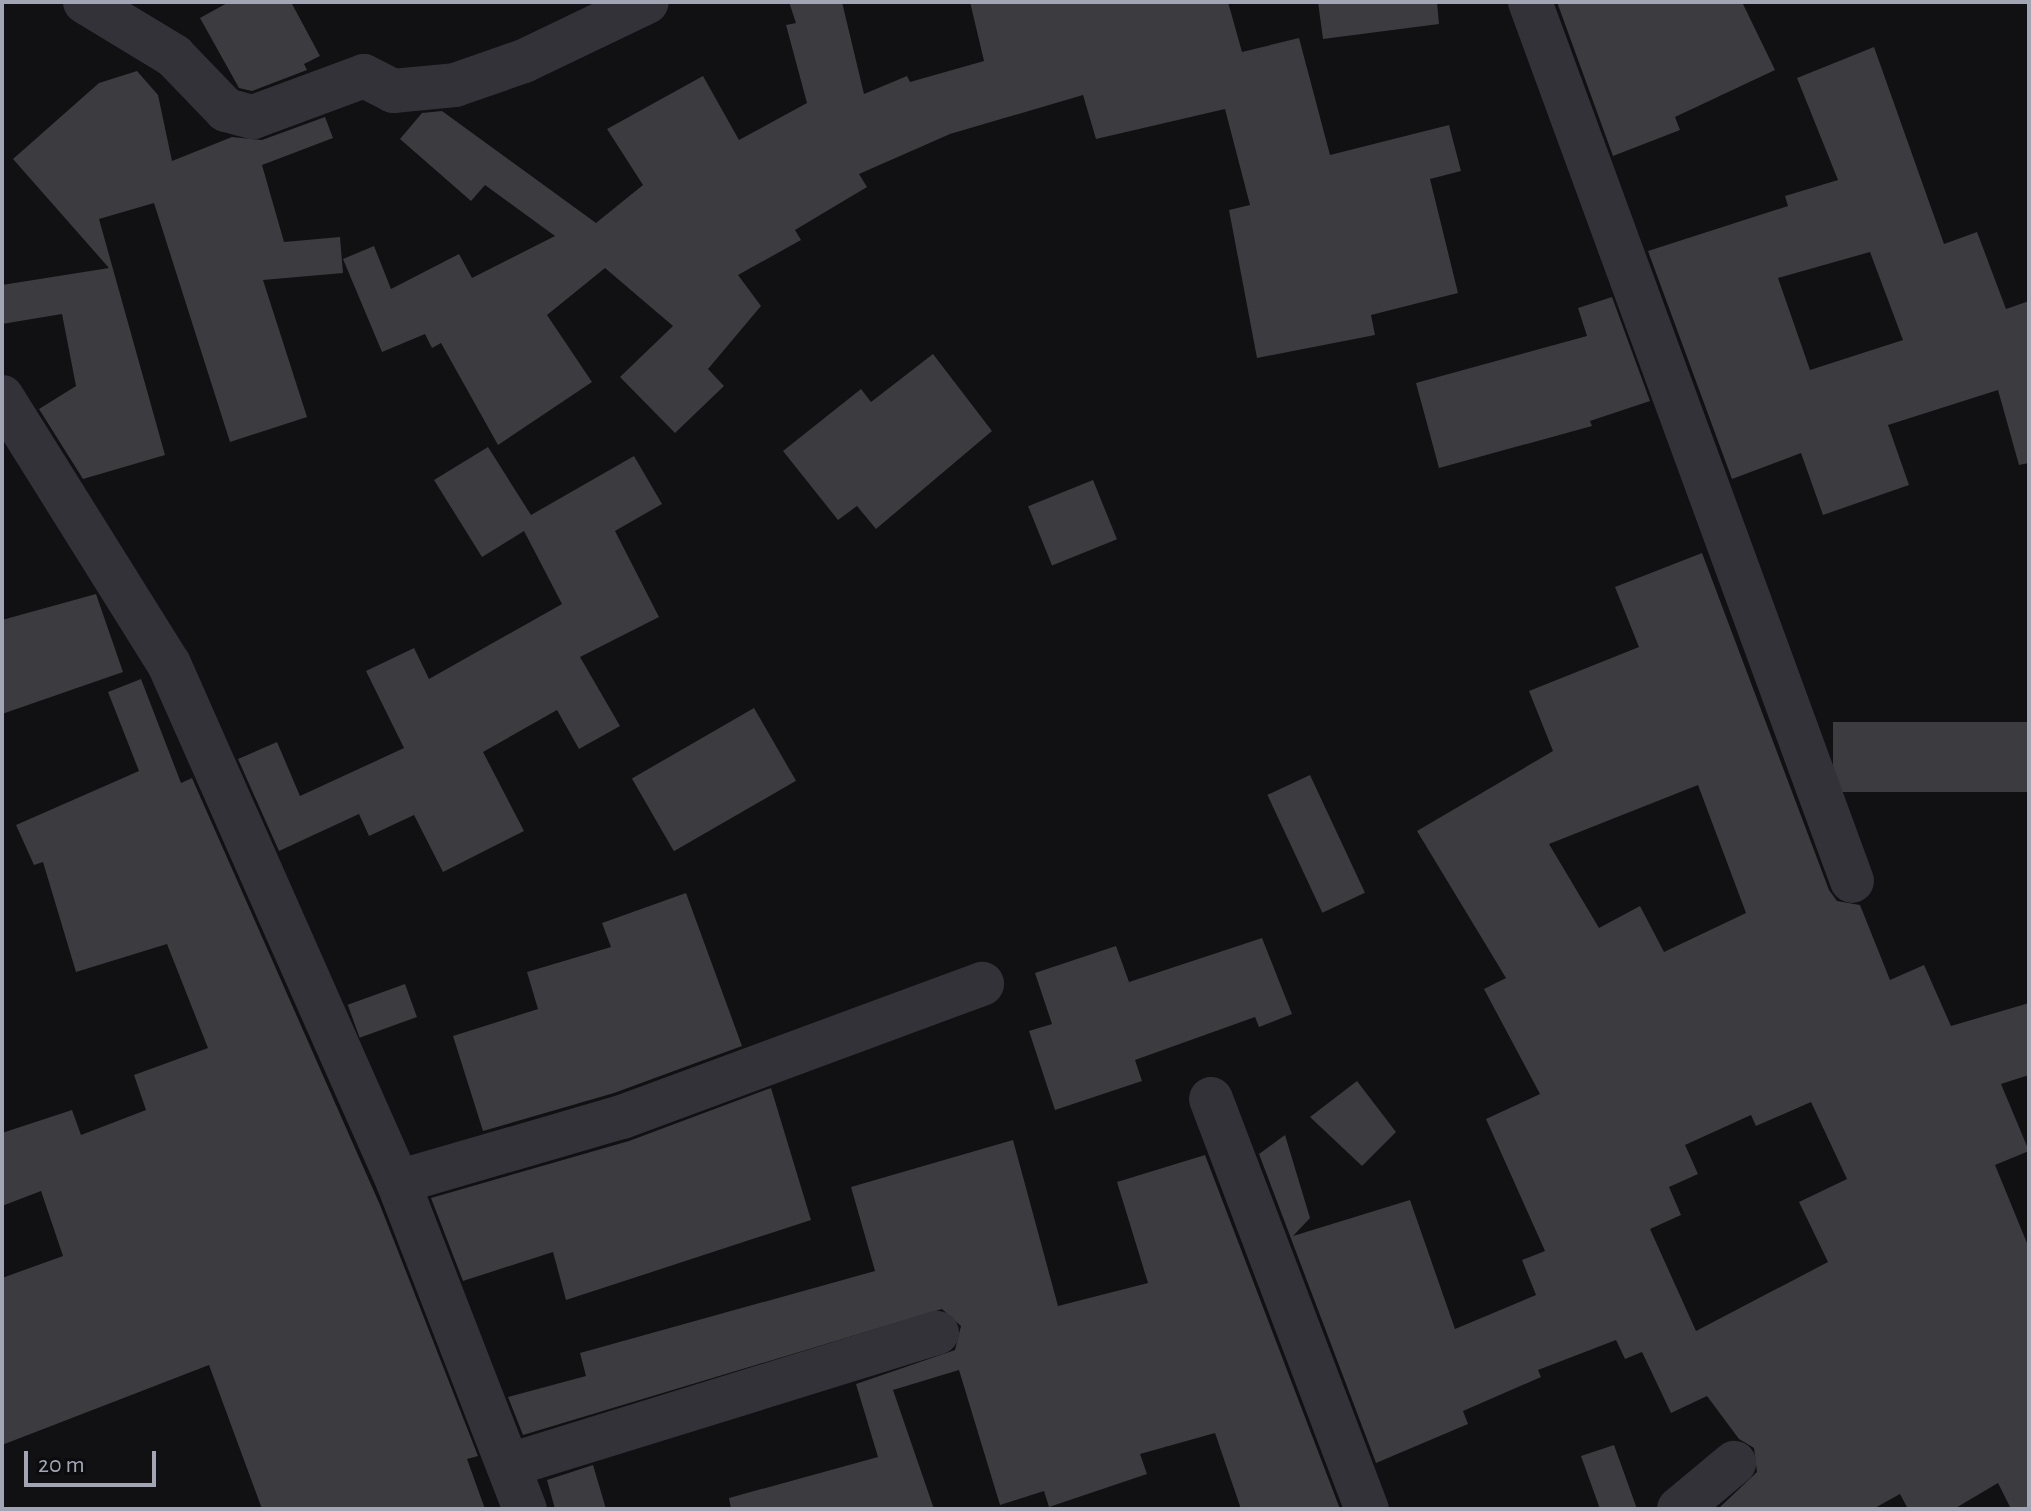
<!DOCTYPE html>
<style>
body{margin:0}
#map{position:relative;width:2031px;height:1511px;overflow:hidden;background:#111113;font-family:"Alegreya Sans",sans-serif}
div>[style]{position:absolute}
[style*='--x']{left:calc(var(--x)*1px);top:calc(var(--y)*1px);width:calc(var(--w)*1px);rotate:calc(var(--a)*1deg)}
.building>*{inset:0;background:#3b3b40;transform-origin:0 0}
.minor>*{height:44px;margin:-22px;padding:0 22px;transform-origin:22px;border-radius:22px;background:#323238}
span{translate:-50% -50%;white-space:nowrap;text-align:center;line-height:1.15;-webkit-text-stroke:8px #0c0c0e;paint-order:stroke}
.frame{position:absolute;inset:0;border:4px solid #a2a6b4;pointer-events:none}
.scale{position:absolute;left:24px;top:1451px;width:132px;height:36px;box-sizing:border-box;border:4px solid #a2a6b4;border-top:0;padding-left:10px;font-size:24px;line-height:28px;white-space:nowrap;color:#a2a6b4;-webkit-text-stroke:6px #0c0c0e;paint-order:stroke}
</style>
<div id="map">
<div class="building">
<div style="clip-path:polygon(229px 2px,291px 2px,320px 56px,304px 64px,307px 70px,252px 91px,239px 88px,200px 18px)"></div>
<div style="clip-path:polygon(789px 2px,842px 2px,864px 94px,907px 76px,910px 82px,984px 61px,970px 2px,1228px 2px,1242px 52px,1299px 38px,1330px 155px,1449px 125px,1461px 171px,1430px 179px,1458px 293px,1371px 315px,1375px 335px,1257px 358px,1229px 210px,1250px 205px,1225px 109px,1096px 139px,1083px 95px,950px 134px,859px 174px,867px 187px,795px 230px,801px 240px,738px 275px,761px 306px,708px 369px,724px 386px,675px 433px,620px 377px,673px 326px,605px 268px,547px 315px,592px 382px,498px 445px,441px 343px,432px 348px,425px 334px,382px 352px,343px 259px,374px 246px,391px 289px,459px 254px,472px 278px,555px 236px,485px 185px,471px 201px,400px 139px,422px 113px,442px 111px,596px 223px,643px 185px,607px 129px,703px 76px,739px 140px,807px 103px,786px 25px,796px 23px)"></div>
<div style="clip-path:polygon(1318px 2px,1437px 2px,1439px 24px,1323px 39px)"></div>
<div style="clip-path:polygon(1557px 2px,1742px 2px,1775px 70px,1675px 117px,1680px 130px,1613px 156px)"></div>
<div style="clip-path:polygon(evenodd,1874px 47px,1944px 244px,1977px 232px,2006px 309px,2029px 301px,2029px 463px,2019px 465px,1998px 390px,1888px 425px,1909px 485px,1823px 515px,1801px 453px,1732px 479px,1648px 251px,1788px 206px,1785px 196px,1838px 180px,1797px 78px,1874px 47px,1870px 252px,1903px 340px,1810px 370px,1778px 278px,1870px 252px)"></div>
<div style="clip-path:polygon(137px 71px,158px 95px,172px 161px,232px 137px,262px 140px,325px 117px,333px 138px,262px 165px,284px 242px,340px 237px,343px 273px,263px 280px,307px 417px,230px 442px,154px 203px,99px 219px,165px 455px,83px 479px,39px 409px,76px 386px,62px 314px,2px 324px,2px 285px,109px 268px,13px 159px,99px 83px)"></div>
<div style="clip-path:polygon(1612px 297px,1650px 401px,1590px 421px,1592px 426px,1439px 468px,1416px 383px,1587px 336px,1578px 308px)"></div>
<div style="clip-path:polygon(933px 354px,992px 431px,876px 529px,857px 506px,838px 520px,783px 451px,861px 389px,871px 402px)"></div>
<div style="clip-path:polygon(488px 447px,531px 515px,634px 456px,662px 504px,615px 531px,659px 617px,580px 657px,620px 726px,579px 749px,557px 710px,483px 752px,524px 831px,443px 872px,414px 815px,369px 836px,359px 814px,279px 851px,238px 759px,277px 742px,300px 796px,404px 748px,366px 671px,414px 648px,429px 679px,562px 604px,524px 531px,482px 557px,434px 480px)"></div>
<div style="left:1093px;top:480px;width:64px;height:70px;rotate:68deg"></div>
<div style="clip-path:polygon(evenodd,1702px 553px,1829px 890px,1837px 901px,1860px 905px,1890px 980px,1924px 965px,1951px 1026px,2029px 1003px,2029px 1075px,2001px 1084px,2029px 1151px,1995px 1165px,2029px 1248px,2029px 1509px,2011px 1509px,1998px 1483px,1954px 1509px,1908px 1509px,1900px 1494px,1873px 1509px,1718px 1509px,1757px 1472px,1754px 1448px,1739px 1439px,1707px 1396px,1671px 1413px,1642px 1352px,1625px 1359px,1616px 1340px,1538px 1370px,1541px 1377px,1463px 1411px,1468px 1424px,1376px 1463px,1259px 1154px,1285px 1135px,1310px 1218px,1293px 1236px,1410px 1200px,1455px 1329px,1536px 1295px,1522px 1260px,1545px 1251px,1486px 1119px,1540px 1094px,1484px 989px,1506px 978px,1417px 831px,1553px 751px,1529px 691px,1639px 647px,1615px 587px,1702px 553px,1698px 785px,1746px 913px,1664px 952px,1640px 906px,1599px 928px,1549px 844px,1698px 785px,1702px 553px,1811px 1102px,1847px 1179px,1799px 1202px,1828px 1262px,1696px 1331px,1650px 1229px,1681px 1215px,1669px 1187px,1698px 1174px,1685px 1145px,1751px 1115px,1756px 1126px,1811px 1102px)"></div>
<div style="clip-path:polygon(96px 594px,123px 672px,2px 714px,2px 620px)"></div>
<div style="clip-path:polygon(141px 679px,181px 783px,192px 778px,380px 1205px,478px 1456px,467px 1459px,485px 1509px,262px 1509px,209px 1365px,2px 1445px,2px 1278px,63px 1256px,41px 1191px,2px 1206px,2px 1133px,72px 1110px,81px 1135px,146px 1110px,134px 1075px,208px 1048px,167px 944px,76px 972px,43px 862px,34px 865px,16px 825px,139px 771px,108px 692px)"></div>
<div style="left:754px;top:708px;width:84px;height:141px;rotate:60deg"></div>
<div style="left:2029px;top:722px;width:70px;height:196px;rotate:90deg"></div>
<div style="left:1310px;top:775px;width:130px;height:47px;rotate:65deg"></div>
<div style="clip-path:polygon(686px 893px,742px 1046px,614px 1093px,483px 1131px,453px 1036px,538px 1009px,527px 972px,611px 947px,602px 923px)"></div>
<div style="clip-path:polygon(1262px 938px,1292px 1014px,1259px 1027px,1255px 1017px,1135px 1060px,1142px 1081px,1055px 1110px,1029px 1031px,1052px 1024px,1035px 973px,1116px 946px,1129px 982px)"></div>
<div style="left:405px;top:984px;width:35px;height:61px;rotate:70deg"></div>
<div style="clip-path:polygon(1357px 1081px,1396px 1132px,1362px 1166px,1310px 1117px)"></div>
<div style="clip-path:polygon(771px 1088px,811px 1220px,566px 1300px,553px 1252px,463px 1281px,431px 1198px,629px 1141px)"></div>
<div style="clip-path:polygon(1013px 1140px,1058px 1306px,1148px 1283px,1117px 1182px,1205px 1155px,1340px 1509px,1241px 1509px,1215px 1433px,1140px 1454px,1147px 1474px,1049px 1507px,1044px 1491px,1000px 1505px,959px 1370px,893px 1390px,934px 1509px,731px 1509px,729px 1498px,878px 1457px,856px 1384px,955px 1350px,961px 1326px,942px 1309px,523px 1435px,508px 1397px,586px 1376px,580px 1353px,875px 1271px,851px 1187px)"></div>
<div style="clip-path:polygon(1614px 1445px,1637px 1509px,1600px 1509px,1581px 1456px)"></div>
<div style="clip-path:polygon(593px 1465px,606px 1509px,555px 1509px,547px 1480px)"></div>
</div>
<div class="minor">
<div style="--x:85;--y:2;--w:104;--a:31.2"></div>
<div style="--x:174;--y:56;--w:75;--a:46.1"></div>
<div style="--x:226;--y:110;--w:28;--a:15"></div>
<div style="--x:253;--y:117;--w:118;--a:-20.3"></div>
<div style="--x:364;--y:76;--w:33;--a:27"></div>
<div style="--x:393;--y:91;--w:62;--a:-5.5"></div>
<div style="--x:455;--y:85;--w:73;--a:-19.2"></div>
<div style="--x:524;--y:61;--w:136;--a:-25.6"></div>
<div style="--x:1530;--y:2;--w:936;--a:69.88"></div>
<div style="--x:2;--y:397;--w:315;--a:58"></div>
<div style="--x:169;--y:664;--w:566;--a:66.15"></div>
<div style="--x:398;--y:1182;--w:351;--a:68.8"></div>
<div style="--x:1211;--y:1099;--w:439;--a:69.2"></div>
<div style="--x:398;--y:1182;--w:233;--a:-16.2"></div>
<div style="--x:622;--y:1117;--w:384;--a:-20.3"></div>
<div style="--x:510;--y:1465;--w:447;--a:-17.2"></div>
<div style="--x:1679;--y:1509;--w:72;--a:-39.9"></div>
</div>
<div class="frame"></div>
<div class="scale">20 m</div>
</div>
